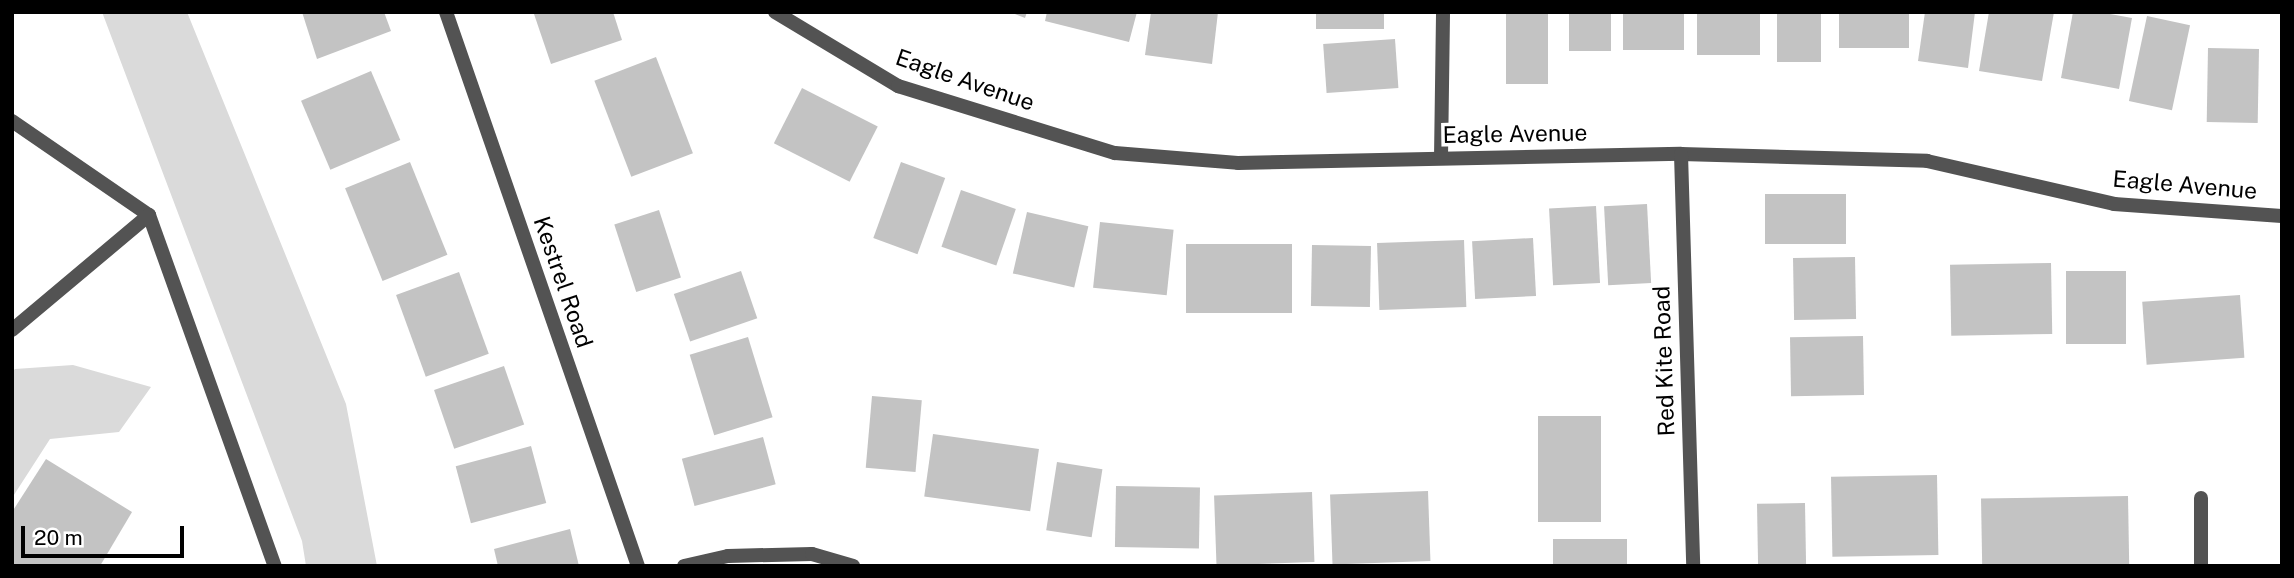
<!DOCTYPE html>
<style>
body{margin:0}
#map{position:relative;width:2294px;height:578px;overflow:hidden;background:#fff;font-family:"Public Sans",sans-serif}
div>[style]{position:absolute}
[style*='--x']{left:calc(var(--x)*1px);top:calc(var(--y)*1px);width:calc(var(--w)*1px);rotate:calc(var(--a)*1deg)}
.green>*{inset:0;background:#dadada}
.building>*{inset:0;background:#c3c3c3;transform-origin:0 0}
.service>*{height:14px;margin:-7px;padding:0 7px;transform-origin:7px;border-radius:7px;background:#535353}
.minor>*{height:14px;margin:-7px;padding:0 7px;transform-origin:7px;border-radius:7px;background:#535353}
span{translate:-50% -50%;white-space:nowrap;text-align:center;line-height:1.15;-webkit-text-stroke:7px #fff;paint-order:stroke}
.street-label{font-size:23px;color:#000}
.frame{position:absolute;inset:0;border:14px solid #000;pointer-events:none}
.scale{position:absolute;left:21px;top:526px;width:163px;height:32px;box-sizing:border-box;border:4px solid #000;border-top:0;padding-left:9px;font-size:21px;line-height:24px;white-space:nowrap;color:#000;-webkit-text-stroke:5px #fff;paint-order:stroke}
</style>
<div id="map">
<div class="green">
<div style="clip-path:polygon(102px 12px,187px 12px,346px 404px,377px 566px,306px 566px,302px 541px)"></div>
<div style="clip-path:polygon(73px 365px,151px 387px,119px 432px,50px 439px,12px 498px,12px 372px,15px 369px)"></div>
</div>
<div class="building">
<div style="clip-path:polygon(302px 12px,384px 12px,391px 31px,317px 59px)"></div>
<div style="clip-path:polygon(539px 12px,613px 12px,622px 40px,551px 64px,534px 14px)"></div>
<div style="clip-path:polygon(1010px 12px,1027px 12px,1025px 18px)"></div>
<div style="clip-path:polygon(1047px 12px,1137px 12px,1129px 42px,1045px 21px)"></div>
<div style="clip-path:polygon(1151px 12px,1218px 12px,1212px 64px,1145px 55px)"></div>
<div style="left:1316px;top:12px;width:68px;height:17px"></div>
<div style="left:1506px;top:12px;width:42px;height:72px"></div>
<div style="left:1569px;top:12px;width:42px;height:39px"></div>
<div style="left:1623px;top:12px;width:61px;height:38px"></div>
<div style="left:1697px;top:12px;width:63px;height:43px"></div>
<div style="left:1777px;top:12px;width:44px;height:50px"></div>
<div style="left:1839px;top:12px;width:70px;height:36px"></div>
<div style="clip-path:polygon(1925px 12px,1975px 12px,1968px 68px,1918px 61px)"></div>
<div style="clip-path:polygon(1989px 12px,2054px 12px,2042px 81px,1979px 71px)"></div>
<div style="clip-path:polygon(2073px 12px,2099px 12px,2132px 18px,2119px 89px,2061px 78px)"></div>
<div style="left:2147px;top:16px;width:44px;height:87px;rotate:12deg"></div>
<div style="left:1395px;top:39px;width:49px;height:72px;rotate:86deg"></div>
<div style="left:2208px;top:48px;width:51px;height:74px;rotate:1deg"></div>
<div style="left:656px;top:57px;width:103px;height:66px;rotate:69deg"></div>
<div style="left:371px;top:71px;width:75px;height:76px;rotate:67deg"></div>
<div style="left:802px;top:88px;width:85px;height:62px;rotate:27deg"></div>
<div style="left:410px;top:162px;width:100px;height:70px;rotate:68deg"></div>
<div style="left:901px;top:162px;width:47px;height:81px;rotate:20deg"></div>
<div style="left:961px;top:190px;width:58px;height:60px;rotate:19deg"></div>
<div style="left:1846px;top:194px;width:50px;height:81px;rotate:90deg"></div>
<div style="left:1647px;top:204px;width:79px;height:43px;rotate:87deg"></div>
<div style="left:1596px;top:206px;width:77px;height:47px;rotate:87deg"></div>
<div style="left:659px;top:210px;width:71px;height:47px;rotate:72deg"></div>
<div style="left:1027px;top:212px;width:63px;height:63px;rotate:13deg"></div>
<div style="left:1100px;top:222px;width:74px;height:66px;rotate:6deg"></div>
<div style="left:1533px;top:238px;width:58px;height:61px;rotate:87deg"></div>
<div style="left:1464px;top:240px;width:67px;height:87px;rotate:88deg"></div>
<div style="left:1292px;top:244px;width:69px;height:106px;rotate:90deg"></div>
<div style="left:1312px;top:245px;width:59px;height:61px;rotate:1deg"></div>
<div style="left:1855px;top:257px;width:62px;height:62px;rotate:89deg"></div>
<div style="left:2051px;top:263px;width:71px;height:101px;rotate:89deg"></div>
<div style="left:741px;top:271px;width:50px;height:71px;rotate:71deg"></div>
<div style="left:2126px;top:271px;width:73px;height:60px;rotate:90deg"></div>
<div style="left:459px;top:272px;width:87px;height:67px;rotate:70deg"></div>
<div style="left:2240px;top:295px;width:63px;height:98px;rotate:86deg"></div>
<div style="left:1863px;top:336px;width:59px;height:73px;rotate:89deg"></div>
<div style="left:748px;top:337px;width:84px;height:61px;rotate:73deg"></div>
<div style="left:504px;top:366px;width:62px;height:74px;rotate:71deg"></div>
<div style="left:872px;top:396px;width:50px;height:72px;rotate:5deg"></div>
<div style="left:1538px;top:416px;width:63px;height:106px"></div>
<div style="left:933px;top:434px;width:107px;height:63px;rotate:8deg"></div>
<div style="left:763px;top:437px;width:49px;height:84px;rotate:75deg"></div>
<div style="left:531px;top:446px;width:59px;height:78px;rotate:75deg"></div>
<div style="clip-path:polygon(46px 459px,132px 512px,100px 566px,12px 566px,12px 512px)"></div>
<div style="left:1057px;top:462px;width:46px;height:69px;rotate:9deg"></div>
<div style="left:1937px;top:475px;width:80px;height:106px;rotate:89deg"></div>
<div style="left:1116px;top:486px;width:84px;height:61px;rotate:1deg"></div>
<div style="left:1428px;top:491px;width:70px;height:98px;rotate:88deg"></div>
<div style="left:1312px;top:492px;width:70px;height:98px;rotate:88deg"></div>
<div style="left:2128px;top:496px;width:70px;height:147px;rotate:89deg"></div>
<div style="left:1805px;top:503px;width:63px;height:48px;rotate:89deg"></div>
<div style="clip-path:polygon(570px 529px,579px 566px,498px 566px,494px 549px)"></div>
<div style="left:1553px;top:539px;width:74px;height:27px"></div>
</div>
<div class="service">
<div style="--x:12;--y:121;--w:166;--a:34.5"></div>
<div style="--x:149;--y:215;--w:373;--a:70.3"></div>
<div style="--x:12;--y:330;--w:179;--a:-40"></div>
<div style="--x:2201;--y:498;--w:68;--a:90"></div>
</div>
<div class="minor">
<div style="--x:446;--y:12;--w:586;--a:70.89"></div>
<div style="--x:775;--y:12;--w:144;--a:31"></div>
<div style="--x:898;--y:86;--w:227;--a:17.2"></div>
<div style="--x:1115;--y:153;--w:123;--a:4.6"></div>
<div style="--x:1238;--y:163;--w:443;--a:-1.2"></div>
<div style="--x:1681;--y:154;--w:246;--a:1.6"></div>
<div style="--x:1927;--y:161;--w:192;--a:12.9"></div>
<div style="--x:2114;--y:204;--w:168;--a:4.1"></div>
<div style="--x:1681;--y:154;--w:412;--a:88.3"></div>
<div style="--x:1441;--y:158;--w:146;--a:-89.2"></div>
<div style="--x:684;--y:566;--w:45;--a:-12.8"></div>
<div style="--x:728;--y:556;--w:84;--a:-1.4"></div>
<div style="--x:812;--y:554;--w:43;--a:16.3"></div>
</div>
<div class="street-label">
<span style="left:965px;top:80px;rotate:19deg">Eagle Avenue</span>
<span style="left:1515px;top:134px;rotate:-1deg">Eagle Avenue</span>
<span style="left:2185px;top:185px;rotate:5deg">Eagle Avenue</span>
<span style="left:563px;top:282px;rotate:71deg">Kestrel Road</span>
<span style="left:1664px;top:361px;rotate:-92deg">Red Kite Road</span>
</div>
<div class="frame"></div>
<div class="scale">20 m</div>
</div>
